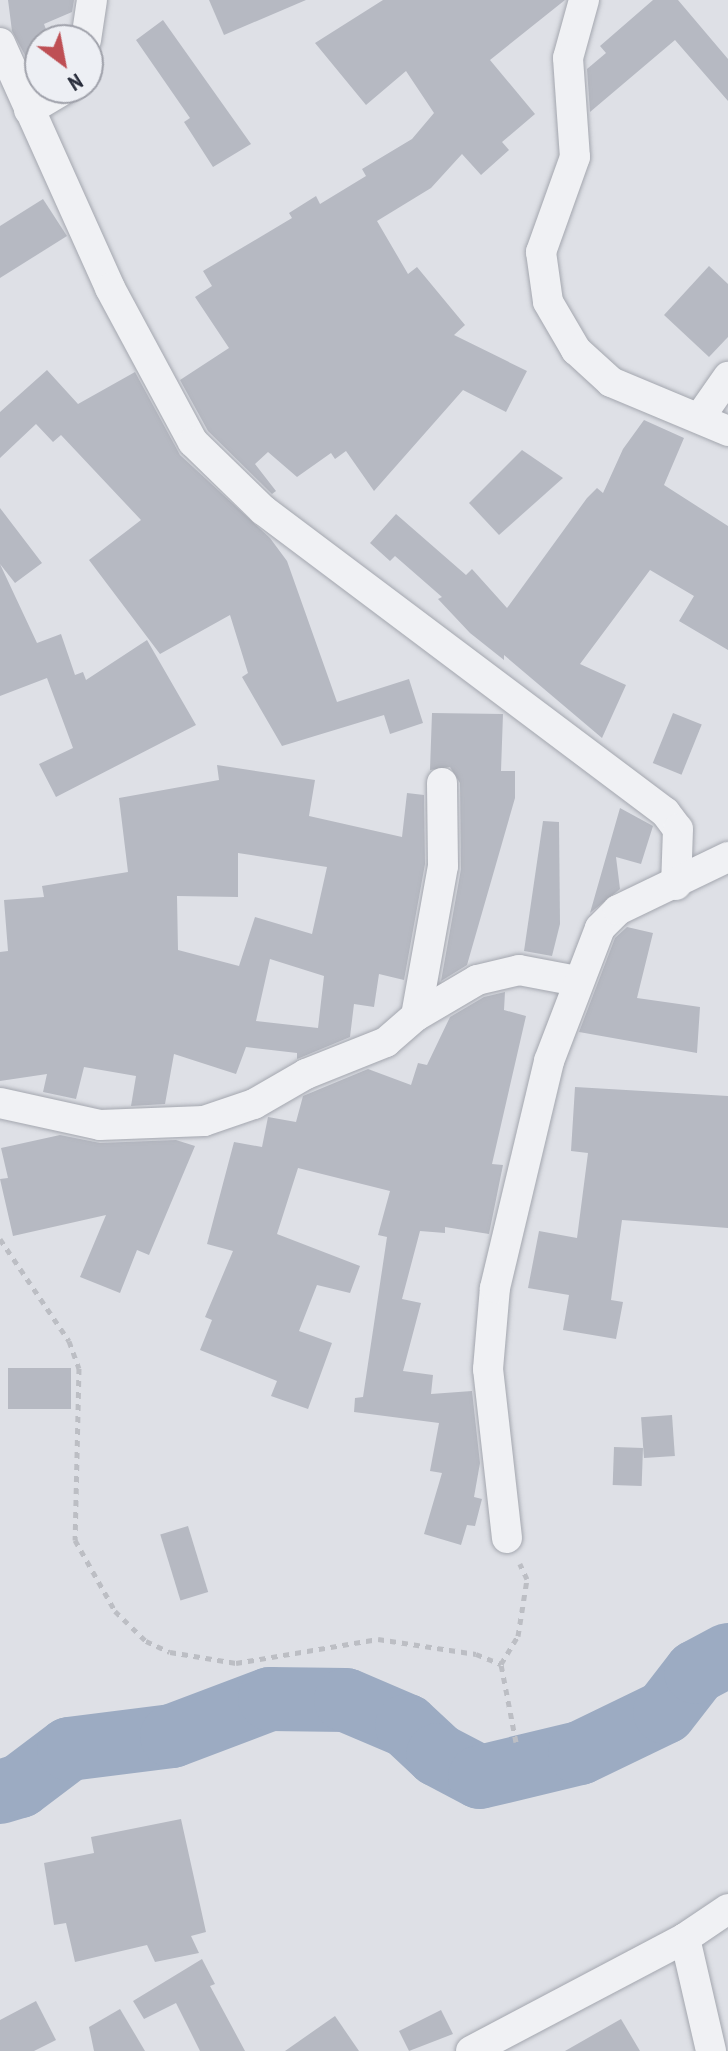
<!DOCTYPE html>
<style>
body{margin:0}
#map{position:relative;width:728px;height:2051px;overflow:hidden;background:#dee0e6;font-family:"PT Sans Narrow",sans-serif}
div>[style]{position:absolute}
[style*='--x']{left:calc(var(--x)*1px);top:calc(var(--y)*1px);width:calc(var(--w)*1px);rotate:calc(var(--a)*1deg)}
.river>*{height:64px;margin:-32px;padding:0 32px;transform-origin:32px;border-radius:32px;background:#9cabc2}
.building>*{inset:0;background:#b6b9c2;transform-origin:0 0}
.path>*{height:5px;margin-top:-2.5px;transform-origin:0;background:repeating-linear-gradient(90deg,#bcbec4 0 6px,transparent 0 12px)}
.roads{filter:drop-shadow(0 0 2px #a4a7af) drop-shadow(0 0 2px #a4a7af)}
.minor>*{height:30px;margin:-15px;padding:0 15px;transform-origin:15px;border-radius:15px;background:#f0f1f4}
span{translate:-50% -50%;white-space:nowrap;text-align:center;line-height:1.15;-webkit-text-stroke:6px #edeff4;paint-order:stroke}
.north{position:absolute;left:24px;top:24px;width:80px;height:80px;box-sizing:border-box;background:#edeff4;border:2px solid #9fa1aa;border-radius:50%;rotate:148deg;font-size:22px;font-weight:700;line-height:32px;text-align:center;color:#292d3b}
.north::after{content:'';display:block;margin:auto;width:28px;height:36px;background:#be4f54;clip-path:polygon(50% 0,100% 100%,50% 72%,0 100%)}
</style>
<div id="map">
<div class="river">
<div style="--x:0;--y:1792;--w:21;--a:-17"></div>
<div style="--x:20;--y:1786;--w:61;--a:-37.1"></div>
<div style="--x:69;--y:1749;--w:104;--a:-7.2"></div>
<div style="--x:172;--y:1736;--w:105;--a:-20.7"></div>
<div style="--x:270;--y:1699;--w:76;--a:0.8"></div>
<div style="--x:346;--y:1700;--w:66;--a:23.1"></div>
<div style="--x:407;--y:1726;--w:42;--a:43.1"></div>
<div style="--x:438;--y:1755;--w:47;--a:27.6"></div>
<div style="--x:480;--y:1777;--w:103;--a:-13.5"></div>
<div style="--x:580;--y:1753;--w:94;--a:-25.8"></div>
<div style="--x:665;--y:1712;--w:51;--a:-52.2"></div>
<div style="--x:696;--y:1672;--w:36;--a:-28"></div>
</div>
<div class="building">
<div style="clip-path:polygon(8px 0,74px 0,72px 12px,44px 24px,50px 40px,40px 40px,40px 51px,26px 57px,12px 31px)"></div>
<div style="clip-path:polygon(209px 0,306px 0,224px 35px)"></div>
<div style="clip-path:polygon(383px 0,565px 0,490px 60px,535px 114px,502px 142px,509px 150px,481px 175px,462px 154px,431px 188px,377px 221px,408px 274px,417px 267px,465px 325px,454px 335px,527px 371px,506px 412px,463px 390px,374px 491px,346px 451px,335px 459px,331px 453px,297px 477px,268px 452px,255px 464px,276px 491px,272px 494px,208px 431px,180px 380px,229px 348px,195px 297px,212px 286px,203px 271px,292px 218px,289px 213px,316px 196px,320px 204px,366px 176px,362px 169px,412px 139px,434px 113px,406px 71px,366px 105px,315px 43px)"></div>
<div style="clip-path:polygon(653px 0,678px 0,728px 59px,728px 101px,675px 40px,590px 112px,587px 69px,606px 53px,600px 46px)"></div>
<div style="clip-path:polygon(163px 20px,251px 144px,213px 167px,184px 122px,190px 118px,136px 40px)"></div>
<div style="clip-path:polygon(43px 199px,67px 236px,0 278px,0 226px)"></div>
<div style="clip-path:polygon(709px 266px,728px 284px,728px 337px,709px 357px,664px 315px)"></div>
<div style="clip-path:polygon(47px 370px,78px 404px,135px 372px,180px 455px,270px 538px,287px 561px,337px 702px,409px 679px,423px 723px,390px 734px,384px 715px,282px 746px,242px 677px,248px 673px,230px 615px,160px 654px,89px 560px,141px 520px,61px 435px,53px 442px,36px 424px,0 458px,0 412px)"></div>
<div style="clip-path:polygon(644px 420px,684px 438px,664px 485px,728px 526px,728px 650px,679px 621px,694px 596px,650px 570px,580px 664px,626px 685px,602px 738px,504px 655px,504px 660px,470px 633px,438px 599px,442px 597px,395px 556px,390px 561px,370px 543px,396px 514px,466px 575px,472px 569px,507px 608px,587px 498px,597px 488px,603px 493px,623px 449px)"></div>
<div style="clip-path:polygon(522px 450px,563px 478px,499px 535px,469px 503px)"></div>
<div style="clip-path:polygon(0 508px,42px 563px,15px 583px,0 564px,37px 643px,61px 634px,75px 675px,83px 672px,86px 680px,147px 640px,196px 725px,56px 797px,39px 764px,73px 748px,47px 678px,0 696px)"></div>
<div style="clip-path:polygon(432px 713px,503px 714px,501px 771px,515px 771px,515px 798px,467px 965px,441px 981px,461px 869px,460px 783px,450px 767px,430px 770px)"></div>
<div style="left:673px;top:713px;width:31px;height:54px;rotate:22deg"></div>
<div style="clip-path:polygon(evenodd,217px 765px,315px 780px,309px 816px,402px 837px,407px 793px,424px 795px,425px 864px,404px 980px,379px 974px,374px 1007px,354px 1004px,350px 1037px,297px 1059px,297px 1053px,246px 1047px,236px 1074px,174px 1054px,165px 1104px,131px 1106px,136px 1076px,84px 1067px,76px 1099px,43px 1092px,47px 1074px,0 1081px,0 952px,8px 951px,4px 900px,44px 897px,42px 886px,128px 872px,119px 798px,219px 780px,217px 765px,238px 853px,327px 867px,312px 934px,255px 917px,239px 966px,178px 950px,177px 896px,238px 897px,238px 853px,217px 765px,270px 959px,324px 976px,318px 1028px,256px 1021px,270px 959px)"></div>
<div style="clip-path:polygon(620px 808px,653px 826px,641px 864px,616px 857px,620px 889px,590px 913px)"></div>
<div style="clip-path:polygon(543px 821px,559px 822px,560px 924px,552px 956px,524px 951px)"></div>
<div style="clip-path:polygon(627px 927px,653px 933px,637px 998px,700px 1007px,697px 1053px,579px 1032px,615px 938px)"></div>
<div style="clip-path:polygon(505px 992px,504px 1010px,526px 1016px,492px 1164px,503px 1165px,489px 1234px,445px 1227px,445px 1233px,420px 1231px,402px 1299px,421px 1303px,403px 1371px,433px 1375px,431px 1394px,472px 1391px,480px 1463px,474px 1497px,482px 1499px,475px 1526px,467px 1525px,461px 1545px,424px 1534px,442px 1473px,430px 1471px,439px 1423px,354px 1412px,355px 1398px,363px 1397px,387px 1237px,378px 1235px,390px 1191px,298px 1168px,277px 1234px,360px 1266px,350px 1293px,317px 1285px,299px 1331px,332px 1343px,308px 1409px,271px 1396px,277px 1381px,200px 1350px,212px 1320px,205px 1317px,233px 1251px,207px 1244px,234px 1142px,262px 1147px,268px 1117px,296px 1122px,303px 1096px,368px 1069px,411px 1085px,418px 1063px,427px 1065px,450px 1017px,484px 997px)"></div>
<div style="clip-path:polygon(575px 1087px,728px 1096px,728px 1228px,622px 1220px,611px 1300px,623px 1302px,616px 1339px,563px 1330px,569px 1295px,528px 1288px,539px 1231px,577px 1238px,588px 1153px,571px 1151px)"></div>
<div style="clip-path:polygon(60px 1135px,100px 1143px,176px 1140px,195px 1146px,149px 1255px,137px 1250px,120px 1293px,80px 1277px,106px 1215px,13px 1236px,0 1179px,8px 1178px,1px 1148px)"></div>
<div style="left:71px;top:1368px;width:41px;height:63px;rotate:90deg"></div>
<div style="left:672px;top:1415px;width:41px;height:31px;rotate:86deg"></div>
<div style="left:614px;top:1447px;width:29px;height:38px;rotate:2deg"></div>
<div style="left:188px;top:1526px;width:69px;height:29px;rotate:73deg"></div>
<div style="clip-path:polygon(181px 1819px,206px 1932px,191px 1936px,199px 1953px,155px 1962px,147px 1945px,75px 1962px,66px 1923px,54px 1925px,44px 1863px,94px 1853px,91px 1837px)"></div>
<div style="clip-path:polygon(202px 1959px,215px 1984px,210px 1986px,245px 2051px,200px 2051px,176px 2003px,144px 2019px,133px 2001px)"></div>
<div style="clip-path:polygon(36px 2001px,56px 2040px,34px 2051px,0 2051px,0 2020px)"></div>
<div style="clip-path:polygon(120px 2009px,145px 2051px,94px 2051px,89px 2027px)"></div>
<div style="clip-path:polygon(441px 2010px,453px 2034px,409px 2051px,399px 2031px)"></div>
<div style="clip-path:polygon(335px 2016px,359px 2051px,285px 2051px)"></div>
<div style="clip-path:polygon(621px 2019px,640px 2051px,565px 2051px)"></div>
</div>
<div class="path">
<div style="--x:0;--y:1239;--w:123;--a:55.9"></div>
<div style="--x:69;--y:1341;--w:29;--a:70"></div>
<div style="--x:79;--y:1368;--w:172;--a:91.3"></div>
<div style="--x:75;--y:1540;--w:81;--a:60.6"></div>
<div style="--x:115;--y:1611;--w:43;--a:44.1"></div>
<div style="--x:146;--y:1641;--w:26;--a:25"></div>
<div style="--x:170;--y:1652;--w:67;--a:9.5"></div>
<div style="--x:236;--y:1663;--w:144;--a:-9.6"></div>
<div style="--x:378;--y:1639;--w:99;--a:8.7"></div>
<div style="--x:476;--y:1654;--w:27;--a:22"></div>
<div style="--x:516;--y:1742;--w:79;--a:-100.9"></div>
<div style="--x:501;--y:1664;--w:33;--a:-59"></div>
<div style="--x:518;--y:1636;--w:58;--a:-81"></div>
<div style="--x:527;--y:1579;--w:17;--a:-115"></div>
</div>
<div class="roads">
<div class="minor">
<div style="--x:584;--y:0;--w:60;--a:105.4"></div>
<div style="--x:568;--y:58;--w:99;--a:86"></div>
<div style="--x:575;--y:157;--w:101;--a:109.7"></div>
<div style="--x:541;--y:252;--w:50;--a:82"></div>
<div style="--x:548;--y:302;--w:56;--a:59.7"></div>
<div style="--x:576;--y:350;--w:47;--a:42.4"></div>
<div style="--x:611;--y:382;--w:127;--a:22.7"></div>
<div style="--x:86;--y:40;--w:40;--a:-81.5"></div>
<div style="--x:0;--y:43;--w:269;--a:65.8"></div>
<div style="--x:110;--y:288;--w:175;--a:61.7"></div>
<div style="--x:193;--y:442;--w:98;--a:44.2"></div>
<div style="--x:263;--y:510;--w:503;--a:36.92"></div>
<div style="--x:665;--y:812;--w:21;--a:53"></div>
<div style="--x:678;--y:829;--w:56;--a:92"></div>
<div style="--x:29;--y:110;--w:43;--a:-30.7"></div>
<div style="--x:700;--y:417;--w:49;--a:-55"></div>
<div style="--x:416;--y:1016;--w:152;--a:-79.8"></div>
<div style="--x:443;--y:866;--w:83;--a:-90.7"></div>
<div style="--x:0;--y:1103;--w:102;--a:12.4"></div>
<div style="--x:100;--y:1125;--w:104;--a:-2.2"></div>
<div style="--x:204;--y:1121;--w:53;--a:-18.8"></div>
<div style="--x:254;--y:1104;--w:60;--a:-30"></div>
<div style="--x:306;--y:1074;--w:86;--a:-21.8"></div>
<div style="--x:386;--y:1042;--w:40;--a:-41"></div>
<div style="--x:416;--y:1016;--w:71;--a:-30.5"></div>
<div style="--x:477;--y:980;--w:43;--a:-13.4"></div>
<div style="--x:519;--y:970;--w:59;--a:10.7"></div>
<div style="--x:507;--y:1538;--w:170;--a:-96.4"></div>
<div style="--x:488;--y:1369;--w:81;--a:-85.1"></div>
<div style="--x:495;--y:1288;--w:233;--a:-76.6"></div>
<div style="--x:549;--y:1061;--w:142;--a:-69"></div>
<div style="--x:600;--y:928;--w:25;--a:-45"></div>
<div style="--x:618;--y:910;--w:122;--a:-25.7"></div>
<div style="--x:685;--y:1938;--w:116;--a:77"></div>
<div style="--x:471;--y:2051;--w:242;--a:-27.8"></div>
<div style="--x:685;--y:1938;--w:52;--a:-34"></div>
</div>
</div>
<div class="north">N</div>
</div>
